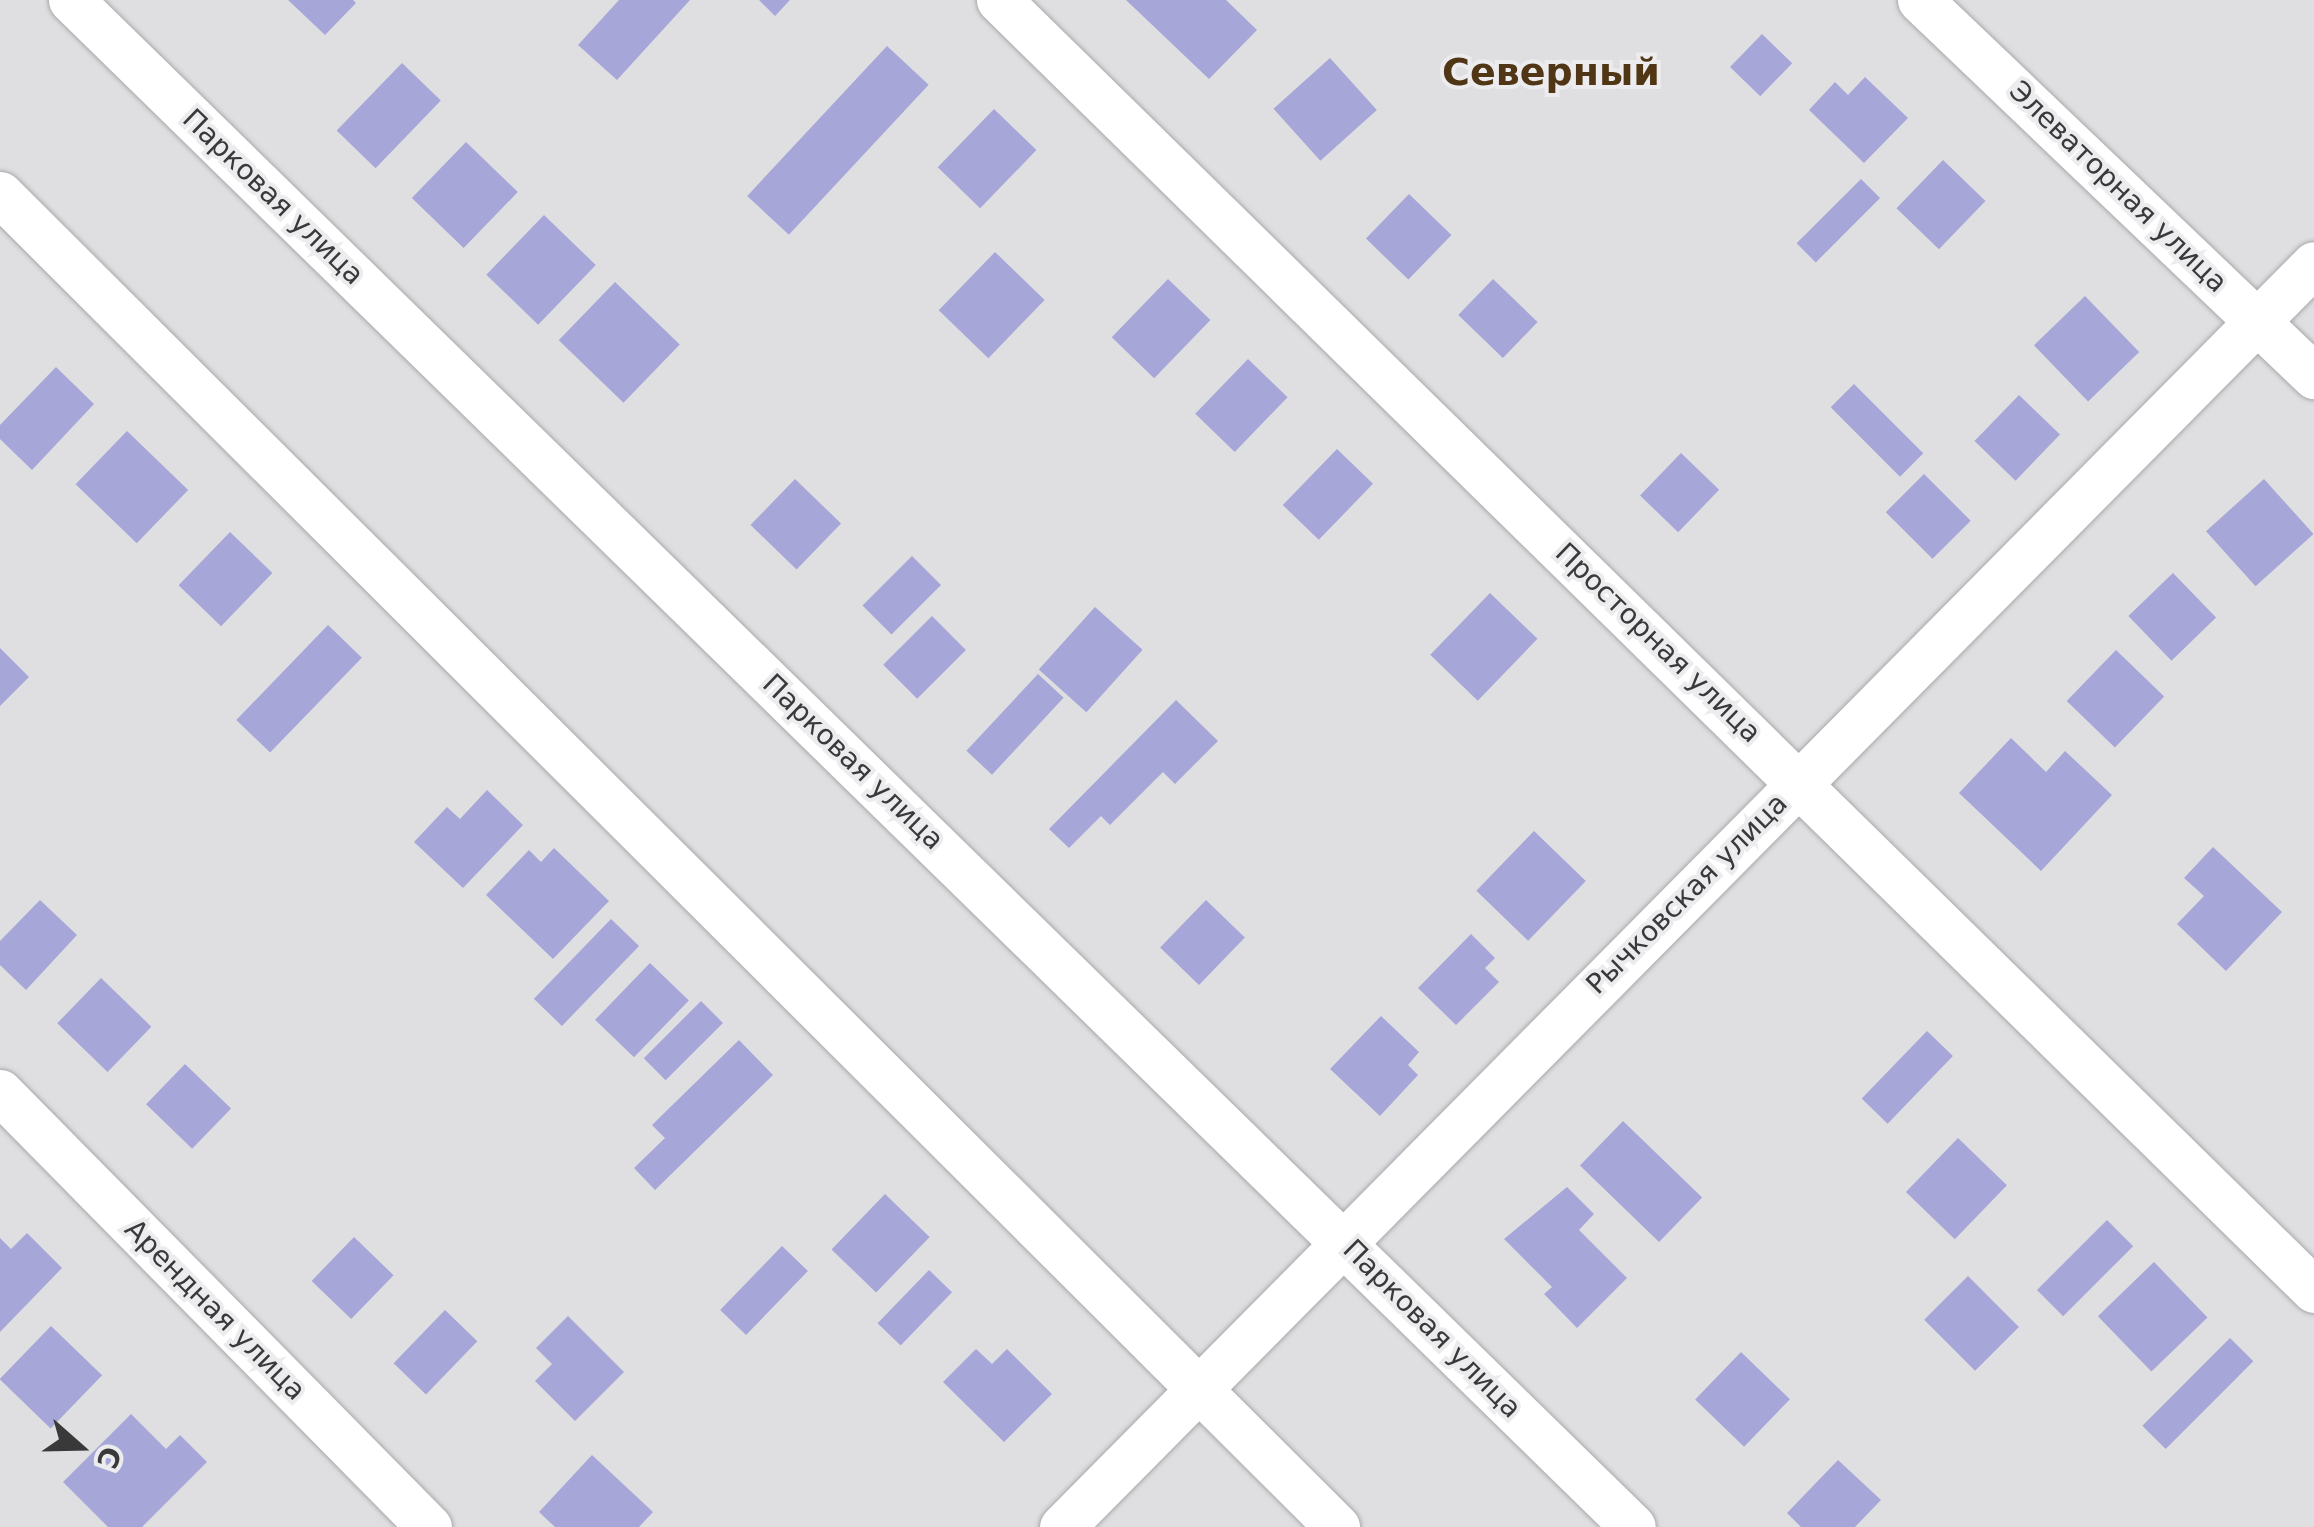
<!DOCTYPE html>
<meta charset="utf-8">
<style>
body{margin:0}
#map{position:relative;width:2314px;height:1527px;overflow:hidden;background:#dfdfe2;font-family:"DejaVu Sans",sans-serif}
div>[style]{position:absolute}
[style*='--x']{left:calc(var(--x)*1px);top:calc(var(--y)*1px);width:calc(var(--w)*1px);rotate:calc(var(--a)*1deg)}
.building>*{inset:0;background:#a6a6d8;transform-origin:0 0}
.roads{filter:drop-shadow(0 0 2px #a9a9ac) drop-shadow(0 0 2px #a9a9ac)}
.minor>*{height:45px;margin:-22.5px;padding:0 22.5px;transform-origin:22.5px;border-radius:22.5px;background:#fff}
span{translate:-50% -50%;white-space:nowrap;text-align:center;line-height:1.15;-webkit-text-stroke:8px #ececef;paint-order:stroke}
.street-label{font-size:28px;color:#39393a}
.district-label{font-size:38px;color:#503615;font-weight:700}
.north{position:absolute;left:30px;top:1397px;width:100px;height:100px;-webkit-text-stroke:8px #ececef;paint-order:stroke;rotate:110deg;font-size:28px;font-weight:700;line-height:40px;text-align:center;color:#39393a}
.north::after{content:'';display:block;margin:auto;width:35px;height:45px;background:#39393a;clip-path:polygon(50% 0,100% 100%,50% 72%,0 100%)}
</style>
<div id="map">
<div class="building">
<div style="clip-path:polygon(288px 0,353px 0,356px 3px,325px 35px)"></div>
<div style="clip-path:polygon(619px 0,690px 0,617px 80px,578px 45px)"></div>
<div style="clip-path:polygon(759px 0,790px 0,775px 16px)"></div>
<div style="clip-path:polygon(1126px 0,1226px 0,1257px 30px,1209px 79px)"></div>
<div style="left:1762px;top:34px;width:42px;height:46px;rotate:44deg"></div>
<div style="left:887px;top:46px;width:57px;height:205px;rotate:43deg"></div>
<div style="left:1330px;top:58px;width:70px;height:76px;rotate:48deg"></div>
<div style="left:402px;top:63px;width:54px;height:94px;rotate:44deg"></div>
<div style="clip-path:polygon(1865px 77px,1908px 118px,1864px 163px,1809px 110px,1835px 82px,1848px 95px)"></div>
<div style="left:994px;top:109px;width:59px;height:81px;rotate:44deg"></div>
<div style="left:466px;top:142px;width:72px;height:78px;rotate:44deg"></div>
<div style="left:1943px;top:160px;width:59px;height:67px;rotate:44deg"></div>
<div style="left:1861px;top:179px;width:27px;height:91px;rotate:45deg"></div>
<div style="left:1409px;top:194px;width:59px;height:62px;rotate:44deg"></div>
<div style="left:544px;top:215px;width:72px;height:83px;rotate:44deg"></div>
<div style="left:995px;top:252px;width:69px;height:81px;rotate:44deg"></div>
<div style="left:1168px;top:279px;width:59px;height:81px;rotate:44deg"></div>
<div style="left:1493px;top:279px;width:62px;height:50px;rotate:44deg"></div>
<div style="left:615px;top:282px;width:90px;height:81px;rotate:44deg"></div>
<div style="left:2085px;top:296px;width:78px;height:71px;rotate:46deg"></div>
<div style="left:1248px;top:359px;width:55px;height:76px;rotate:44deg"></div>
<div style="clip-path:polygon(56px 367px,94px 404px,32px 470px,0 439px,0 425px)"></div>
<div style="left:1854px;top:384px;width:98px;height:33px;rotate:45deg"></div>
<div style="left:2019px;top:395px;width:57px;height:64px;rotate:44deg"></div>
<div style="left:127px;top:431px;width:85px;height:74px;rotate:44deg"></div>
<div style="left:1337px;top:449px;width:50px;height:78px;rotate:44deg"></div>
<div style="left:1681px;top:453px;width:53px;height:59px;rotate:44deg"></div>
<div style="left:1924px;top:474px;width:66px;height:54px;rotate:45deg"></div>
<div style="left:795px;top:479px;width:64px;height:64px;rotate:44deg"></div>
<div style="left:2264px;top:479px;width:74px;height:78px;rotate:48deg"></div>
<div style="left:230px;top:532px;width:59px;height:74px;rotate:44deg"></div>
<div style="left:912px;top:556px;width:41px;height:70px;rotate:45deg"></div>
<div style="left:2173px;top:573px;width:62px;height:62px;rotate:46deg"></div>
<div style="left:1490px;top:593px;width:66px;height:86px;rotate:44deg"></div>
<div style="left:1095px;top:607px;width:64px;height:84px;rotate:42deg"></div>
<div style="left:932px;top:616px;width:48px;height:69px;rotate:45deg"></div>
<div style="left:328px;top:625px;width:47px;height:132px;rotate:44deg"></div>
<div style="clip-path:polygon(0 648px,29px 677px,0 706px)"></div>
<div style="left:2116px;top:650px;width:67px;height:71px;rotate:44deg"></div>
<div style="left:1038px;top:674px;width:35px;height:105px;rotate:43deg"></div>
<div style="clip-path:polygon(1176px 700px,1218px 741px,1175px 784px,1163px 772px,1110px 825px,1101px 816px,1069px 848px,1049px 829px)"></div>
<div style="clip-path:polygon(2011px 738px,2046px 772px,2065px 751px,2112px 795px,2041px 871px,1959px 793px)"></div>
<div style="clip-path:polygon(487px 790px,523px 825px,463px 888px,414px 842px,447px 807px,460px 819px)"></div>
<div style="left:1534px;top:831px;width:72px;height:83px;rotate:44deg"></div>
<div style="clip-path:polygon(2213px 847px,2282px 912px,2226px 971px,2177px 924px,2204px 896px,2184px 878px)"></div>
<div style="clip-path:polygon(554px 848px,609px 901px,553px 959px,486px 895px,529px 850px,541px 862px)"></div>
<div style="clip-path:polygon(40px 900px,77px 935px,26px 990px,0 965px,0 941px)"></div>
<div style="left:1206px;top:900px;width:54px;height:66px;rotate:44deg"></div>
<div style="left:611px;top:919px;width:39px;height:111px;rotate:44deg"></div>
<div style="clip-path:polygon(1471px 934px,1495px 958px,1485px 968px,1499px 982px,1456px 1025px,1418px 988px)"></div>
<div style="left:650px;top:963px;width:54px;height:79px;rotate:44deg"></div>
<div style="left:101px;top:978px;width:70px;height:63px;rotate:44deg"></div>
<div style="left:701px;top:1001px;width:31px;height:81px;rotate:45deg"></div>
<div style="clip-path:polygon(1381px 1016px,1419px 1052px,1408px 1065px,1418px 1075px,1380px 1116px,1330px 1069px)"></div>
<div style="left:1927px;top:1031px;width:36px;height:94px;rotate:44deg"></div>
<div style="clip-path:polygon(739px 1040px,773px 1075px,655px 1190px,634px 1168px,665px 1138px,652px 1125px)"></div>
<div style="left:185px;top:1064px;width:64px;height:56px;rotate:44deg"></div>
<div style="left:1623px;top:1121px;width:110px;height:62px;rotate:44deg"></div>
<div style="left:1958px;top:1138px;width:68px;height:75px;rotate:44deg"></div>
<div style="clip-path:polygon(1567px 1187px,1594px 1214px,1579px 1230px,1627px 1278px,1577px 1328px,1544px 1294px,1552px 1287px,1504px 1239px)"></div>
<div style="left:885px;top:1194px;width:62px;height:77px;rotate:44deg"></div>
<div style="left:2107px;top:1220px;width:37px;height:99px;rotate:45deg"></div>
<div style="clip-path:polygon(27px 1233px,62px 1268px,0 1332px,0 1238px,11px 1249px)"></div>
<div style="left:354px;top:1237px;width:55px;height:61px;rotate:44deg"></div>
<div style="left:782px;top:1246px;width:36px;height:89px;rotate:44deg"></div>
<div style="left:2154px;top:1262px;width:77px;height:78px;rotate:46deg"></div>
<div style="left:929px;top:1270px;width:32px;height:74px;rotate:44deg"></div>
<div style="left:1968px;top:1276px;width:72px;height:62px;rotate:45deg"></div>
<div style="left:445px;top:1310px;width:45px;height:74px;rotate:44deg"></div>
<div style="clip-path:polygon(568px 1316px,624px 1372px,575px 1421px,535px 1381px,552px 1364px,536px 1348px)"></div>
<div style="left:51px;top:1326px;width:71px;height:74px;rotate:44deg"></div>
<div style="left:2230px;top:1338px;width:33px;height:124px;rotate:45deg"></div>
<div style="clip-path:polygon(976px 1349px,992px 1364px,1007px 1349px,1052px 1394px,1004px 1442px,943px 1382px)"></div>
<div style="left:1741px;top:1352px;width:68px;height:66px;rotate:44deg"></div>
<div style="clip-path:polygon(131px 1414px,166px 1449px,180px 1435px,207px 1462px,142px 1527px,108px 1527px,63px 1482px)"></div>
<div style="clip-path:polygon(592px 1455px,653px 1512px,639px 1527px,555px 1527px,539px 1512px)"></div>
<div style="clip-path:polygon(1838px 1460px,1881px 1500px,1855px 1527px,1801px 1527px,1787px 1513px)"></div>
</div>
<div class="roads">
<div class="minor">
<div style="--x:71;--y:0;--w:2184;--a:44.35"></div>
<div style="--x:999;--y:0;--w:1842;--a:44.45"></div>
<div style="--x:1920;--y:0;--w:545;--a:43.66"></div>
<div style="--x:0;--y:194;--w:1888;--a:44.91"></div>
<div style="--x:0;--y:1092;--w:611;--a:45.4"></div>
<div style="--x:1062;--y:1527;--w:1778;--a:-45.25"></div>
</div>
</div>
<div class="street-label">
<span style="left:2118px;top:187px;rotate:44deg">Элеваторная улица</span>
<span style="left:273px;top:197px;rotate:44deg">Парковая улица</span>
<span style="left:1658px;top:643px;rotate:44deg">Просторная улица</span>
<span style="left:853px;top:762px;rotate:44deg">Парковая улица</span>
<span style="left:1687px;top:894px;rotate:-45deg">Рычковская улица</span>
<span style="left:215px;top:1310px;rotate:45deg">Арендная улица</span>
<span style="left:1432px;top:1329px;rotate:45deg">Парковая улица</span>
</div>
<div class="district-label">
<span style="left:1551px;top:73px">Северный</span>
</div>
<div class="north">С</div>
</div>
